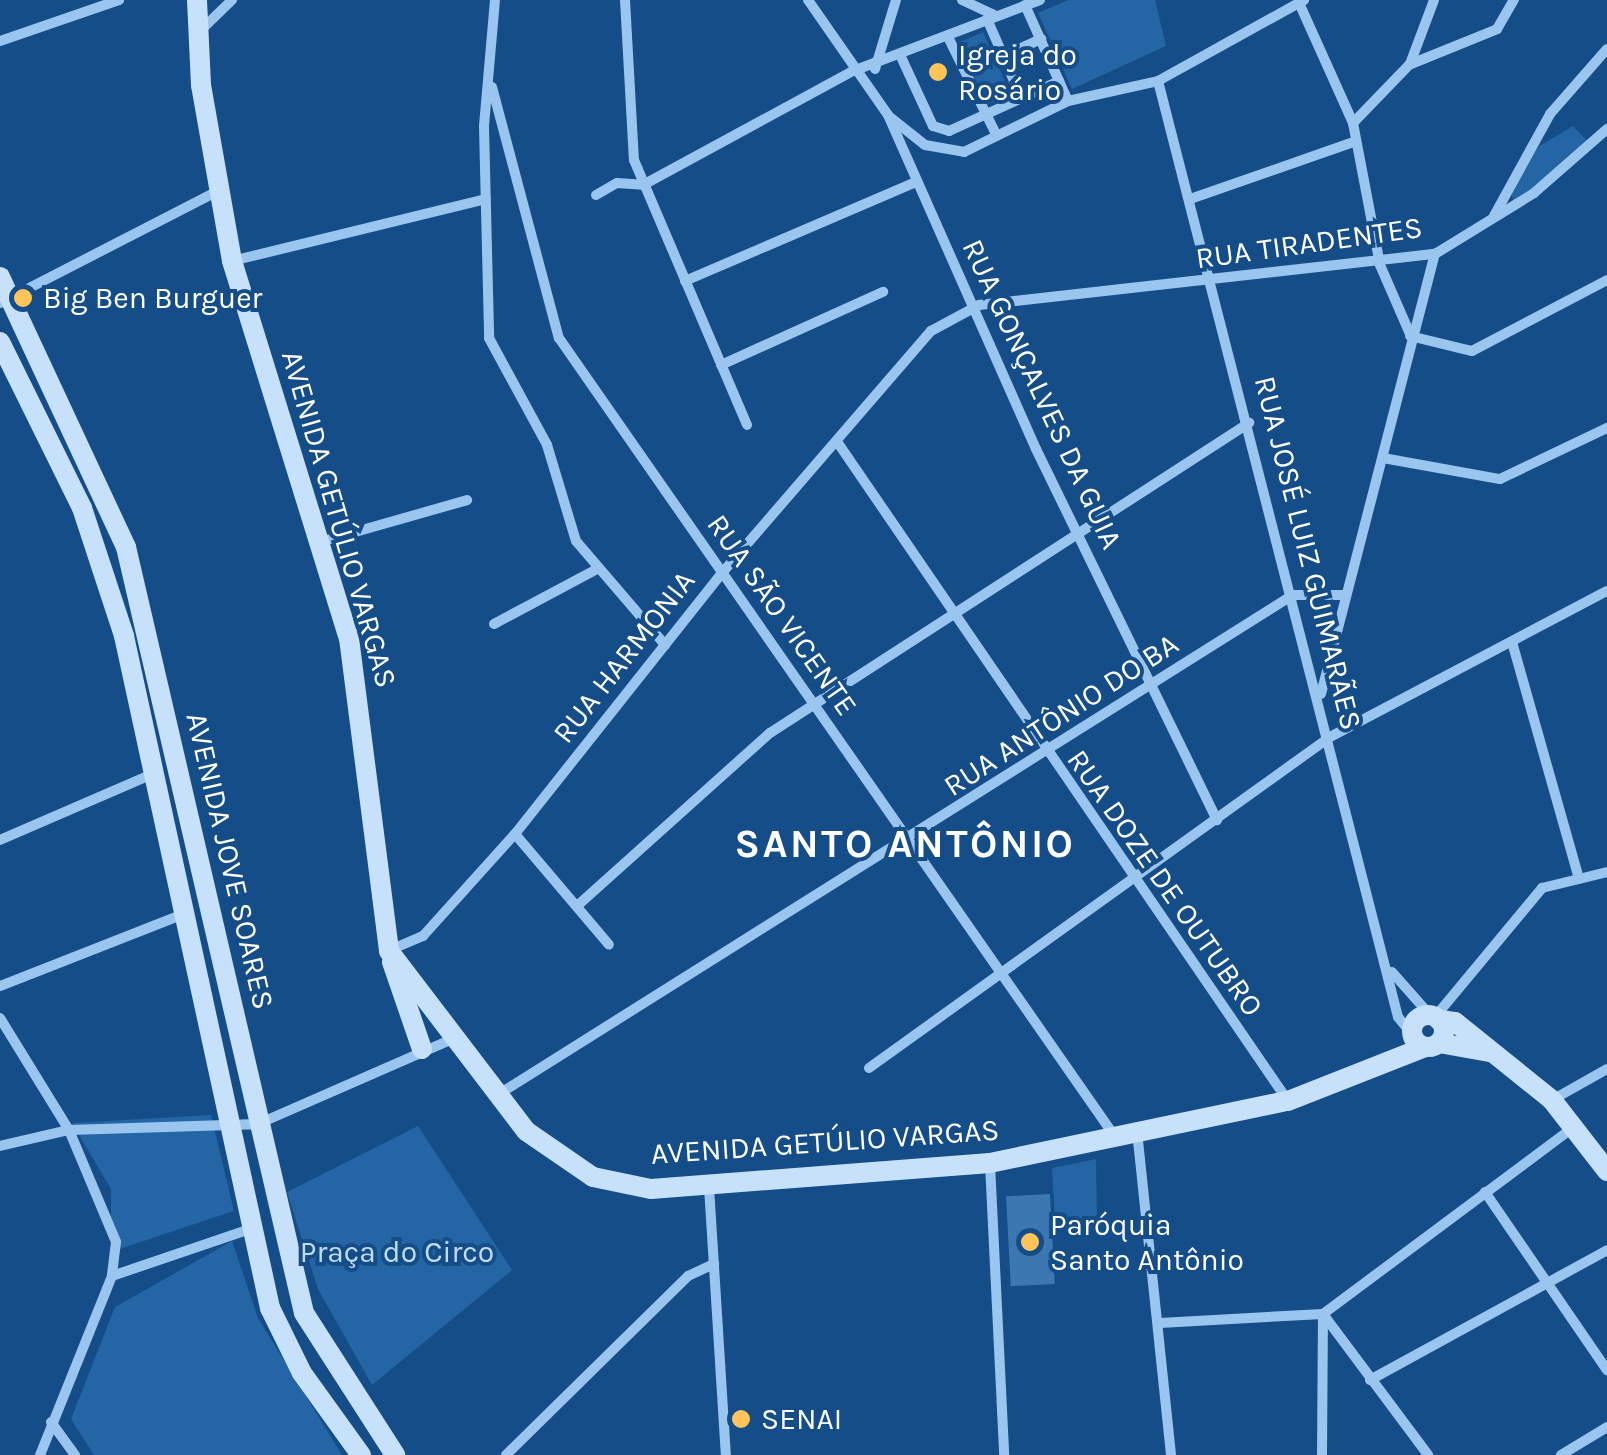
<!DOCTYPE html>
<meta charset="utf-8">
<style>
body{margin:0}
#map{position:relative;width:1607px;height:1455px;overflow:hidden;background:#154d88;font-family:Karla,sans-serif}
div>[style]{position:absolute}
[style*='--x']{left:calc(var(--x)*1px);top:calc(var(--y)*1px);width:calc(var(--w)*1px);rotate:calc(var(--a)*1deg)}
.green>*{inset:0;background:#2465a5;transform-origin:0 0}
.building>*{inset:0;background:#3d77b2;transform-origin:0 0}
.street>*{height:10px;margin:-5px;padding:0 5px;transform-origin:5px;border-radius:5px;background:#9ac5ef}
.secondary>*{height:20px;margin:-10px;padding:0 10px;transform-origin:10px;border-radius:10px;background:#c8e1fa}
.secondary>.ring{margin:-10px;padding:0;box-sizing:content-box;background:none;border:20px solid #c8e1fa;border-radius:50%}
.dots>*{width:28px;height:28px;translate:-50% -50%;box-sizing:border-box;border:5px solid #154d88;border-radius:50%}
span{translate:-50% -50%;white-space:nowrap;text-align:center;line-height:1.15;-webkit-text-stroke:8px #154d88;paint-order:stroke}
.poi-label{font-size:30px;color:#fff}
.left{translate:0 -50%;text-align:left}
.street-label{font-size:30px;color:#fff}
.park-label{font-size:30px;color:#c0defb}
.district-label{font-size:40px;color:#fff;font-weight:700;letter-spacing:2.5px}
</style>
<div id="map">
<div class="green">
<div style="clip-path:polygon(1068px 0,1155px 0,1166px 46px,1072px 89px,1038px 13px)"></div>
<div style="left:983px;top:32px;width:68px;height:26px;rotate:66deg"></div>
<div style="clip-path:polygon(1573px 126px,1590px 144px,1514px 204px,1510px 189px,1538px 147px)"></div>
<div style="clip-path:polygon(211px 1115px,234px 1211px,111px 1252px,111px 1189px,72px 1123px)"></div>
<div style="clip-path:polygon(418px 1126px,512px 1270px,372px 1385px,318px 1289px,287px 1192px)"></div>
<div style="clip-path:polygon(1096px 1159px,1097px 1218px,1055px 1223px,1052px 1168px)"></div>
<div style="clip-path:polygon(232px 1241px,258px 1318px,342px 1455px,94px 1455px,71px 1419px,115px 1307px)"></div>
</div>
<div class="building">
<div style="left:1050px;top:1194px;width:90px;height:44px;rotate:87deg"></div>
</div>
<div class="street">
<div style="--x:495;--y:0;--w:127;--a:95"></div>
<div style="--x:484;--y:127;--w:211;--a:88.6"></div>
<div style="--x:489;--y:338;--w:122;--a:61.5"></div>
<div style="--x:547;--y:445;--w:100;--a:73.2"></div>
<div style="--x:576;--y:541;--w:137;--a:49.4"></div>
<div style="--x:625;--y:0;--w:160;--a:86.8"></div>
<div style="--x:634;--y:160;--w:288;--a:66.9"></div>
<div style="--x:808;--y:0;--w:140;--a:55.2"></div>
<div style="--x:888;--y:115;--w:365;--a:66.1"></div>
<div style="--x:1036;--y:449;--w:413;--a:64"></div>
<div style="--x:962;--y:0;--w:35;--a:25"></div>
<div style="--x:1025;--y:5;--w:105;--a:65.9"></div>
<div style="--x:1300;--y:5;--w:129;--a:65.8"></div>
<div style="--x:1353;--y:123;--w:145;--a:79.2"></div>
<div style="--x:1380;--y:265;--w:75;--a:66.5"></div>
<div style="--x:987;--y:19;--w:87;--a:66.4"></div>
<div style="--x:199;--y:32;--w:46;--a:-44.1"></div>
<div style="--x:948;--y:37;--w:110;--a:63.7"></div>
<div style="--x:0;--y:41;--w:126;--a:-19"></div>
<div style="--x:1003;--y:56;--w:42;--a:-24.1"></div>
<div style="--x:902;--y:59;--w:74;--a:65.2"></div>
<div style="--x:933;--y:126;--w:17;--a:17"></div>
<div style="--x:949;--y:131;--w:121;--a:-24.4"></div>
<div style="--x:1411;--y:64;--w:93;--a:-22.1"></div>
<div style="--x:1497;--y:29;--w:34;--a:-60"></div>
<div style="--x:875;--y:69;--w:72;--a:-73.1"></div>
<div style="--x:1158;--y:81;--w:966;--a:75.62"></div>
<div style="--x:1398;--y:1017;--w:22;--a:51"></div>
<div style="--x:492;--y:87;--w:260;--a:75.1"></div>
<div style="--x:559;--y:338;--w:970;--a:55.16"></div>
<div style="--x:891;--y:118;--w:43;--a:38.5"></div>
<div style="--x:925;--y:145;--w:40;--a:10"></div>
<div style="--x:964;--y:152;--w:116;--a:-26.1"></div>
<div style="--x:1068;--y:101;--w:92;--a:-12.5"></div>
<div style="--x:1158;--y:81;--w:167;--a:-29"></div>
<div style="--x:1353;--y:123;--w:82;--a:-46"></div>
<div style="--x:1410;--y:64;--w:68;--a:-69.4"></div>
<div style="--x:596;--y:195;--w:24;--a:-30"></div>
<div style="--x:617;--y:183;--w:26;--a:4"></div>
<div style="--x:643;--y:185;--w:239;--a:-28.5"></div>
<div style="--x:853;--y:71;--w:200;--a:-20.8"></div>
<div style="--x:1193;--y:198;--w:170;--a:-19.2"></div>
<div style="--x:1494;--y:216;--w:116;--a:-61.2"></div>
<div style="--x:1550;--y:114;--w:86;--a:-48.8"></div>
<div style="--x:232;--y:261;--w:261;--a:-13.7"></div>
<div style="--x:685;--y:281;--w:249;--a:-23.2"></div>
<div style="--x:0;--y:303;--w:245;--a:-27.2"></div>
<div style="--x:1410;--y:336;--w:64;--a:13.6"></div>
<div style="--x:1472;--y:351;--w:153;--a:-27.7"></div>
<div style="--x:721;--y:365;--w:178;--a:-24.3"></div>
<div style="--x:838;--y:443;--w:797;--a:55.63"></div>
<div style="--x:1383;--y:458;--w:119;--a:10.2"></div>
<div style="--x:1500;--y:479;--w:119;--a:-25.5"></div>
<div style="--x:320;--y:542;--w:153;--a:-15.9"></div>
<div style="--x:494;--y:624;--w:115;--a:-28.1"></div>
<div style="--x:1512;--y:642;--w:246;--a:74.2"></div>
<div style="--x:1321;--y:694;--w:455;--a:-75.5"></div>
<div style="--x:515;--y:834;--w:145;--a:49.7"></div>
<div style="--x:0;--y:840;--w:169;--a:-23.4"></div>
<div style="--x:577;--y:906;--w:259;--a:-41.9"></div>
<div style="--x:770;--y:733;--w:571;--a:-32.91"></div>
<div style="--x:390;--y:950;--w:36;--a:-23"></div>
<div style="--x:423;--y:936;--w:137;--a:-48"></div>
<div style="--x:515;--y:834;--w:333;--a:-51.6"></div>
<div style="--x:722;--y:573;--w:320;--a:-49.2"></div>
<div style="--x:931;--y:331;--w:55;--a:-28.4"></div>
<div style="--x:979;--y:305;--w:459;--a:-6.4"></div>
<div style="--x:1435;--y:254;--w:116;--a:-31.6"></div>
<div style="--x:1534;--y:193;--w:97;--a:-41.2"></div>
<div style="--x:1392;--y:972;--w:57;--a:48.5"></div>
<div style="--x:0;--y:986;--w:200;--a:-21.4"></div>
<div style="--x:1435;--y:1017;--w:168;--a:-50.3"></div>
<div style="--x:1542;--y:888;--w:67;--a:-13.8"></div>
<div style="--x:0;--y:1018;--w:132;--a:58.4"></div>
<div style="--x:69;--y:1130;--w:121;--a:67.2"></div>
<div style="--x:116;--y:1242;--w:34;--a:97"></div>
<div style="--x:112;--y:1276;--w:193;--a:111.9"></div>
<div style="--x:869;--y:1068;--w:568;--a:-35.68"></div>
<div style="--x:1330;--y:737;--w:313;--a:-27.8"></div>
<div style="--x:499;--y:1094;--w:938;--a:-32.15"></div>
<div style="--x:1293;--y:595;--w:51;--a:0"></div>
<div style="--x:1552;--y:1100;--w:63;--a:-29.4"></div>
<div style="--x:1137;--y:1131;--w:326;--a:84"></div>
<div style="--x:0;--y:1146;--w:71;--a:-13.1"></div>
<div style="--x:69;--y:1130;--w:189;--a:-1.8"></div>
<div style="--x:258;--y:1124;--w:215;--a:-23.6"></div>
<div style="--x:990;--y:1164;--w:291;--a:87.2"></div>
<div style="--x:709;--y:1187;--w:269;--a:86.4"></div>
<div style="--x:1485;--y:1192;--w:216;--a:55.6"></div>
<div style="--x:112;--y:1276;--w:149;--a:-18.8"></div>
<div style="--x:1323;--y:1314;--w:176;--a:53.3"></div>
<div style="--x:1160;--y:1323;--w:163;--a:-3.2"></div>
<div style="--x:1323;--y:1314;--w:309;--a:-36.7"></div>
<div style="--x:1370;--y:1380;--w:270;--a:-28.7"></div>
<div style="--x:51;--y:1422;--w:41;--a:54"></div>
<div style="--x:506;--y:1455;--w:255;--a:-44.5"></div>
<div style="--x:688;--y:1276;--w:29;--a:-25"></div>
<div style="--x:1322;--y:1455;--w:140;--a:-89.6"></div>
<div style="--x:1561;--y:1455;--w:54;--a:-31.3"></div>
</div>
<div class="secondary">
<div style="--x:197;--y:0;--w:85;--a:87.3"></div>
<div style="--x:201;--y:85;--w:179;--a:80"></div>
<div style="--x:232;--y:261;--w:395;--a:72.8"></div>
<div style="--x:349;--y:638;--w:316;--a:82.7"></div>
<div style="--x:389;--y:951;--w:226;--a:52.7"></div>
<div style="--x:526;--y:1131;--w:81;--a:34.5"></div>
<div style="--x:593;--y:1177;--w:59;--a:11.7"></div>
<div style="--x:651;--y:1189;--w:340;--a:-4.4"></div>
<div style="--x:990;--y:1163;--w:304;--a:-11.8"></div>
<div style="--x:1288;--y:1101;--w:147;--a:-21.5"></div>
<div style="--x:0;--y:277;--w:298;--a:65"></div>
<div style="--x:126;--y:547;--w:786;--a:76.92"></div>
<div style="--x:304;--y:1313;--w:169;--a:57.3"></div>
<div style="--x:0;--y:342;--w:185;--a:63.7"></div>
<div style="--x:82;--y:508;--w:135;--a:71.8"></div>
<div style="--x:124;--y:636;--w:688;--a:77.74"></div>
<div style="--x:270;--y:1308;--w:72;--a:63.8"></div>
<div style="--x:302;--y:1373;--w:101;--a:54.3"></div>
<div style="--x:392;--y:962;--w:92;--a:71"></div>
<div class="ring" style="left:1412px;top:1015px;width:12px;height:12px"></div>
<div style="--x:1439;--y:1020;--w:16;--a:7"></div>
<div style="--x:1455;--y:1022;--w:124;--a:38.8"></div>
<div style="--x:1552;--y:1100;--w:90;--a:52.2"></div>
<div style="--x:1439;--y:1043;--w:51;--a:10.2"></div>
</div>
<div class="dots">
<div style="left:938px;top:72px;background:#ffc558"></div>
<div style="left:23px;top:298px;background:#ffc558"></div>
<div style="left:1030px;top:1242px;background:#ffc558"></div>
<div style="left:741px;top:1419px;background:#ffc558"></div>
</div>
<div class="poi-label">
<span class="left" style="left:958px;top:72px">Igreja do<br>Rosário</span>
<span class="left" style="left:43px;top:298px">Big Ben Burguer</span>
<span class="left" style="left:1050px;top:1242px">Paróquia<br>Santo Antônio</span>
<span class="left" style="left:761px;top:1419px">SENAI</span>
</div>
<div class="street-label">
<span style="left:1309px;top:243px;rotate:-8deg">RUA TIRADENTES</span>
<span style="left:1042px;top:394px;rotate:65deg">RUA GONÇALVES DA GUIA</span>
<span style="left:339px;top:519px;rotate:74deg">AVENIDA GETÚLIO VARGAS</span>
<span style="left:1308px;top:553px;rotate:76deg">RUA JOSÉ LUIZ GUIMARÃES</span>
<span style="left:782px;top:615px;rotate:55deg">RUA SÃO VICENTE</span>
<span style="left:624px;top:657px;rotate:-52deg">RUA HARMONIA</span>
<span style="left:1061px;top:715px;rotate:-33deg">RUA ANTÔNIO DO BA</span>
<span style="left:230px;top:861px;rotate:77deg">AVENIDA JOVE SOARES</span>
<span style="left:1165px;top:883px;rotate:55deg">RUA DOZE DE OUTUBRO</span>
<span style="left:825px;top:1142px;rotate:-4deg">AVENIDA GETÚLIO VARGAS</span>
</div>
<div class="park-label">
<span style="left:397px;top:1252px">Praça do Circo</span>
</div>
<div class="district-label">
<span style="left:905px;top:844px">SANTO ANTÔNIO</span>
</div>
</div>
